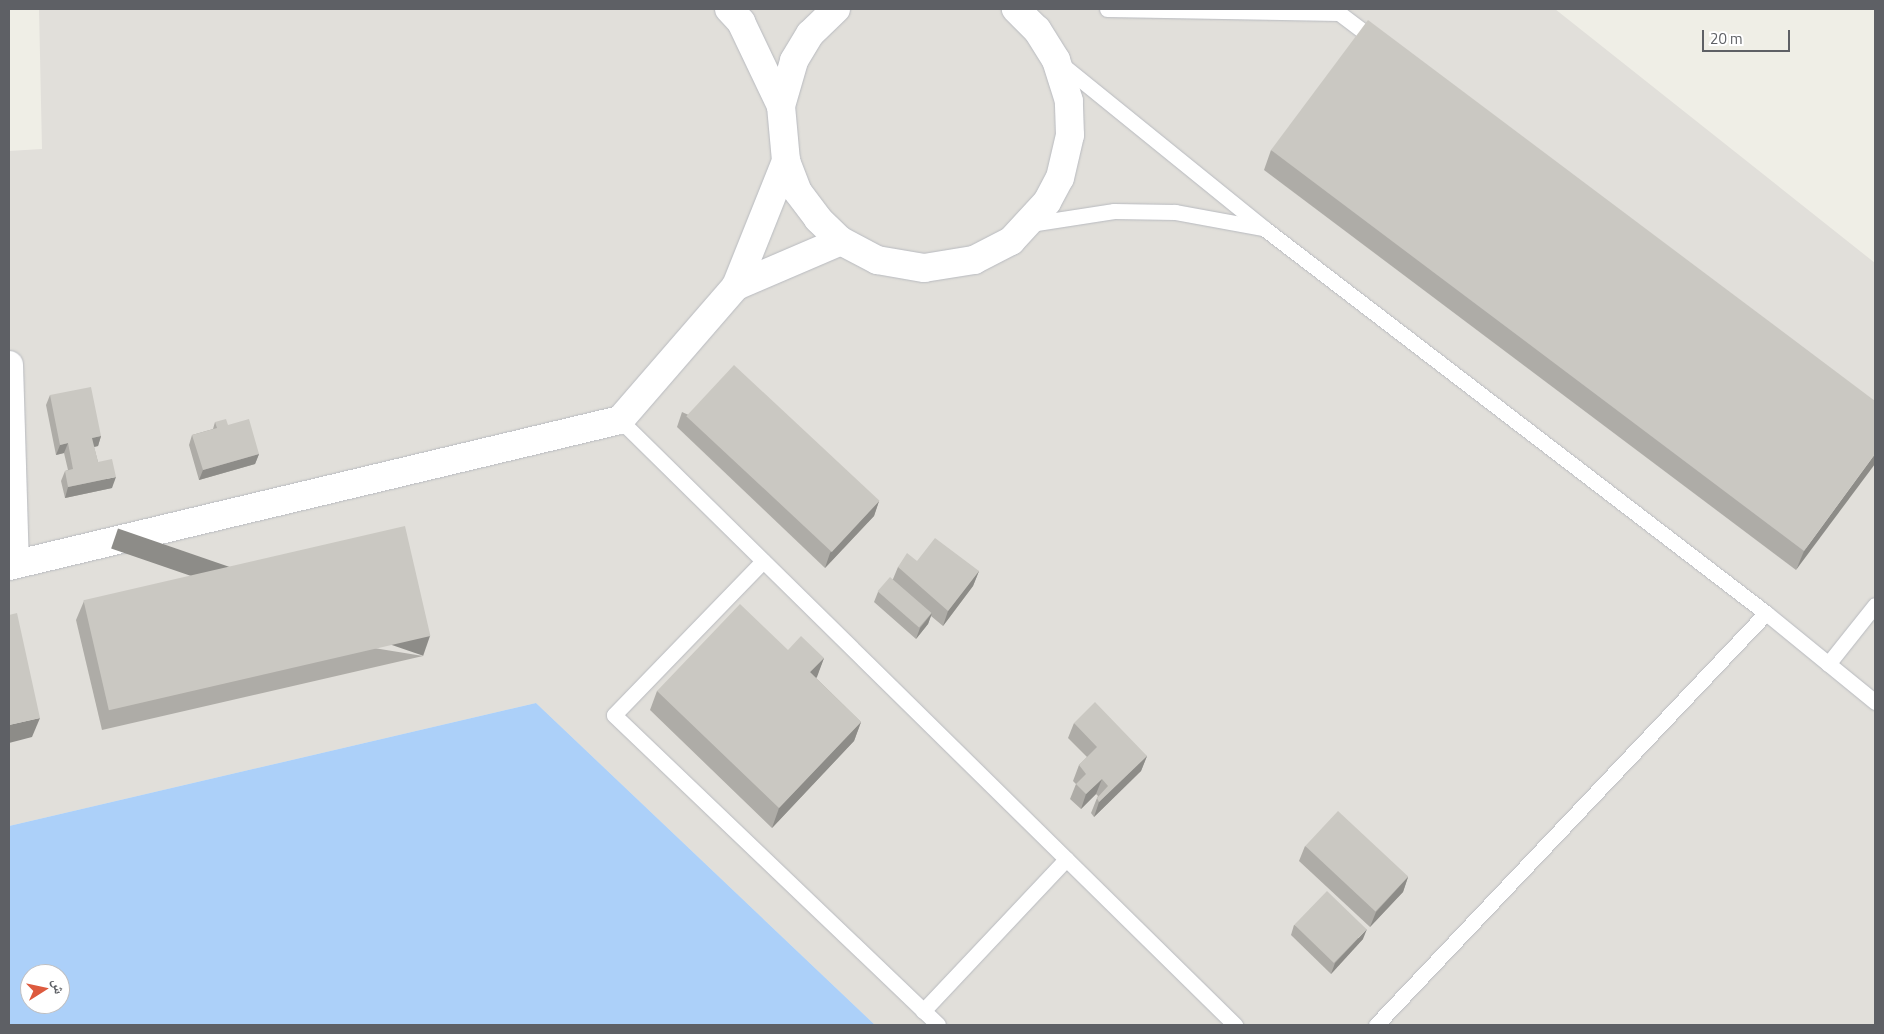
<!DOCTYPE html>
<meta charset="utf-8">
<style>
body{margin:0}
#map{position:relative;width:1884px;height:1034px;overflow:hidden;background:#efeee6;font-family:"Titillium Web","Noto Naskh Arabic",sans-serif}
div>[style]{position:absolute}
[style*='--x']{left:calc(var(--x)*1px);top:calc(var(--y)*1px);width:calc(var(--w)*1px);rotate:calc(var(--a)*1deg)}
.industrial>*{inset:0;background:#e1dfda}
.water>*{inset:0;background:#acd0f9}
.roads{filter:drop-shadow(0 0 1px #b8babf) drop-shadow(0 0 1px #b8babf)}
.service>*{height:15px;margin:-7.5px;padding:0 7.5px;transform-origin:7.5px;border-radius:7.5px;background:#fff}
.minor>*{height:28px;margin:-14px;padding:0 14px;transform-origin:14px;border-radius:14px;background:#fff}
.tertiary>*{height:28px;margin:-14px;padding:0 14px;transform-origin:14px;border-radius:14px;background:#fff}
.wall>*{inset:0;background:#aeaca7}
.shaded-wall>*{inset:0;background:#8d8c88;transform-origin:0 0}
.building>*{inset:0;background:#cac8c2;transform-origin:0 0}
span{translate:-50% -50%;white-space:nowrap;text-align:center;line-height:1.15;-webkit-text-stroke:4.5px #fff;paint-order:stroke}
.frame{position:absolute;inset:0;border:10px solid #5e6065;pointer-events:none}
.north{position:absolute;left:20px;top:964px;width:50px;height:50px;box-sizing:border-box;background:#fff;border:1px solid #bfbfc1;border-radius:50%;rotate:80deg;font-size:14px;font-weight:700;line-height:20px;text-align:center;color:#5e6065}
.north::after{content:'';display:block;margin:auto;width:18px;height:22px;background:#dd5a3e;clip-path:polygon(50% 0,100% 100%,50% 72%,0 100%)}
.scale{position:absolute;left:1702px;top:30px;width:88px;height:22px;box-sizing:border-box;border:2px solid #5e6065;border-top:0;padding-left:6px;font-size:15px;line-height:18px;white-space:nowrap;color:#5e6065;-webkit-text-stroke:4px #fff;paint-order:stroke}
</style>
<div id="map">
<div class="industrial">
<div style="clip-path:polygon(39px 9px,1555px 9px,1875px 263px,1875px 1025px,875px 1025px,536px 703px,9px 826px,9px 151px,42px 149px)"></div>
</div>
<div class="water">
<div style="clip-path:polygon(evenodd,536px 703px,875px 1025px,9px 1025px,9px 826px,536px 703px,30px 974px,60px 974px,60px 1004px,30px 1004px,30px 974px)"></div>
</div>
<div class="roads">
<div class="service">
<div style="--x:1107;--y:9;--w:232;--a:1"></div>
<div style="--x:1339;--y:13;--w:46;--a:37.1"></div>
<div style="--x:1060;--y:63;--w:264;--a:39"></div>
<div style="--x:1265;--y:229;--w:631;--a:37.47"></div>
<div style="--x:1766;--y:613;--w:141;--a:39.2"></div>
<div style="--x:1030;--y:224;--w:85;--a:-8.8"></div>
<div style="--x:1114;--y:211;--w:61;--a:0.9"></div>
<div style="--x:1175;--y:212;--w:89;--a:10.3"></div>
<div style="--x:620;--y:420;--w:863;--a:44.53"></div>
<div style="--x:763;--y:561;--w:214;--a:134.1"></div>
<div style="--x:614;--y:715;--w:448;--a:43.7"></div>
<div style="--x:1828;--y:664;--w:75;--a:-51.5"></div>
<div style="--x:923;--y:1011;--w:209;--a:-46.7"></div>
<div style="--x:1376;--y:1025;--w:567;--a:-46.57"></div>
</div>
<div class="minor">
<div style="--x:736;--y:286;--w:114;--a:-23.2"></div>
<div style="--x:9;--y:365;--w:199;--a:88.3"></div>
<div style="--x:9;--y:566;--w:628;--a:-13.44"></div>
<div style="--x:620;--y:420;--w:177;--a:-49.1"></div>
<div style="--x:736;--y:286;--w:135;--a:-68.2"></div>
</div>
<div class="tertiary">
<div style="--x:729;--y:9;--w:18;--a:47"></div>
<div style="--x:741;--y:22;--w:93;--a:64.5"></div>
<div style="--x:836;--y:9;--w:36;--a:136"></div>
<div style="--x:810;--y:34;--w:31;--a:121"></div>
<div style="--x:794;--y:61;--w:47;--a:106.1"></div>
<div style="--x:781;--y:106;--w:55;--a:84.8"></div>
<div style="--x:786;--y:161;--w:33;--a:69"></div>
<div style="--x:798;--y:192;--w:34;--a:53"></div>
<div style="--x:818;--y:219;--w:32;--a:44"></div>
<div style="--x:841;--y:241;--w:41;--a:27.8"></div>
<div style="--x:877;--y:260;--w:48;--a:9.7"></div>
<div style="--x:924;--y:268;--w:51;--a:-9.1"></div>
<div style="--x:974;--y:260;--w:42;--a:-27.2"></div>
<div style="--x:1011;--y:241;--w:53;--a:-47.3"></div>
<div style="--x:1047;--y:202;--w:27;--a:-62"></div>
<div style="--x:1060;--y:178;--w:44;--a:-76.9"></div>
<div style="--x:1070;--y:135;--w:34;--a:-92"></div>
<div style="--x:1069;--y:101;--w:43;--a:-107.6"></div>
<div style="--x:1056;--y:60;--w:36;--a:-122"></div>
<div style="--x:1037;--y:30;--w:30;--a:-135"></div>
</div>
</div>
<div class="wall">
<div style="clip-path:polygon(1271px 150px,1875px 401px,1796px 570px,1264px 170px)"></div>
<div style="clip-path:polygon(50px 395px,101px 436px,98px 446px,94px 447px,98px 462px,112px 488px,65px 498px,61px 481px,65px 471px,68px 470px,64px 453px,56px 455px,46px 405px)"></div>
<div style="clip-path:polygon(682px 412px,879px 501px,874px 516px,825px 568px,677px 427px)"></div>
<div style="clip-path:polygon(215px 422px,228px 425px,259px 454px,255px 464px,199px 480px,189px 445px,192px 435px,213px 429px)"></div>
<div style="clip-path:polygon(917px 561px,979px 571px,973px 586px,943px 626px,931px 616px,928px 624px,916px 639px,874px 602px,878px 592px,893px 579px,898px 567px)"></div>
<div style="clip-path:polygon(84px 601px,423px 656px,102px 730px,76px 620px)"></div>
<div style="clip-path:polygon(824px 658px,816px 678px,861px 722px,854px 741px,772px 828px,650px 710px,657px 691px)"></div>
<div style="clip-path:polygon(1074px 723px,1147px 756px,1141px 771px,1094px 817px,1091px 813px,1097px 798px,1098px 796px,1096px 794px,1081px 809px,1070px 799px,1076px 784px,1073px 781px,1079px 765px,1087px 757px,1068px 738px)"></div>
<div style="clip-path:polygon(1305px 846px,1408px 877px,1403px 892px,1370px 927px,1299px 861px)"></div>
<div style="clip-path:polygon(1294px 925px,1363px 939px,1331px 974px,1291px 935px)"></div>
</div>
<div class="shaded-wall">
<div style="clip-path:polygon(101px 436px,98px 446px,89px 448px,92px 438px)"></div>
<div style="clip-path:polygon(68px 443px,64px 453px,56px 455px,60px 445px)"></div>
<div style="clip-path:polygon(259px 454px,255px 464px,199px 480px,203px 470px)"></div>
<div style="clip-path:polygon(1875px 454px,1875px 464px,1796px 570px,1804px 551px)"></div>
<div style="clip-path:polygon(116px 477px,112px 488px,65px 498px,68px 487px)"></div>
<div style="clip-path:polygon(879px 501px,874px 516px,825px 568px,830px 553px)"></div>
<div style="clip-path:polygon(979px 571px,973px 586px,943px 626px,948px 611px)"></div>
<div style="clip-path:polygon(932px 613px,928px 624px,916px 639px,920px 628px)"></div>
<div style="left:430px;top:636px;width:21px;height:330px;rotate:109deg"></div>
<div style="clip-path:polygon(824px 658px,817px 677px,803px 692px,810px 672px)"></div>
<div style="clip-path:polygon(40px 718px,32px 737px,9px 743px,9px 725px)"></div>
<div style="clip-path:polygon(861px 722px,854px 741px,772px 828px,779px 808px)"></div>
<div style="clip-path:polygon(1147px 756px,1141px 771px,1094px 817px,1099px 802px)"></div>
<div style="clip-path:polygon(1102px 779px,1096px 794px,1081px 809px,1086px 794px)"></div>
<div style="clip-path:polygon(1408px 877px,1403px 892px,1370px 927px,1376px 912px)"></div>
<div style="clip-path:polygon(1367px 929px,1363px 939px,1331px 974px,1335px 963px)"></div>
</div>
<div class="building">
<div style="clip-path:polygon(1368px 20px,1875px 401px,1875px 454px,1804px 551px,1271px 150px)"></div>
<div style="left:734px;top:365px;width:199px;height:70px;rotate:43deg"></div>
<div style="clip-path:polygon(91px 387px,101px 436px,92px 438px,98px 462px,112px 459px,116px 477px,68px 487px,65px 471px,73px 469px,68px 443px,60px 445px,50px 395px)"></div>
<div style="clip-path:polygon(226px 419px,228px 425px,249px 419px,259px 454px,203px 470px,192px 435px,217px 428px,215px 422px)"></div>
<div style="left:405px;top:526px;width:113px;height:330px;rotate:77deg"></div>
<div style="clip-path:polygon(935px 538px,979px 571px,948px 611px,898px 567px,907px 553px,917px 561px)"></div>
<div style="left:890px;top:577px;width:55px;height:19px;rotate:41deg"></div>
<div style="clip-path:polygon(740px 604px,788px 650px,801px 636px,824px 658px,810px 672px,861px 722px,779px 808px,657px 691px)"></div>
<div style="clip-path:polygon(17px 613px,40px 718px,9px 725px,9px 615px)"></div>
<div style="clip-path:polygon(1095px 702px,1147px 756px,1099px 802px,1097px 798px,1108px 786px,1102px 779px,1086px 794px,1076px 784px,1086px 774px,1079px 765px,1097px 747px,1074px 723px)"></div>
<div style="left:1338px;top:811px;width:96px;height:48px;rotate:43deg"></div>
<div style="left:1327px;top:891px;width:55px;height:47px;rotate:44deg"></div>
</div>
<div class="frame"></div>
<div class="north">ش</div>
<div class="scale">20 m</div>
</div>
